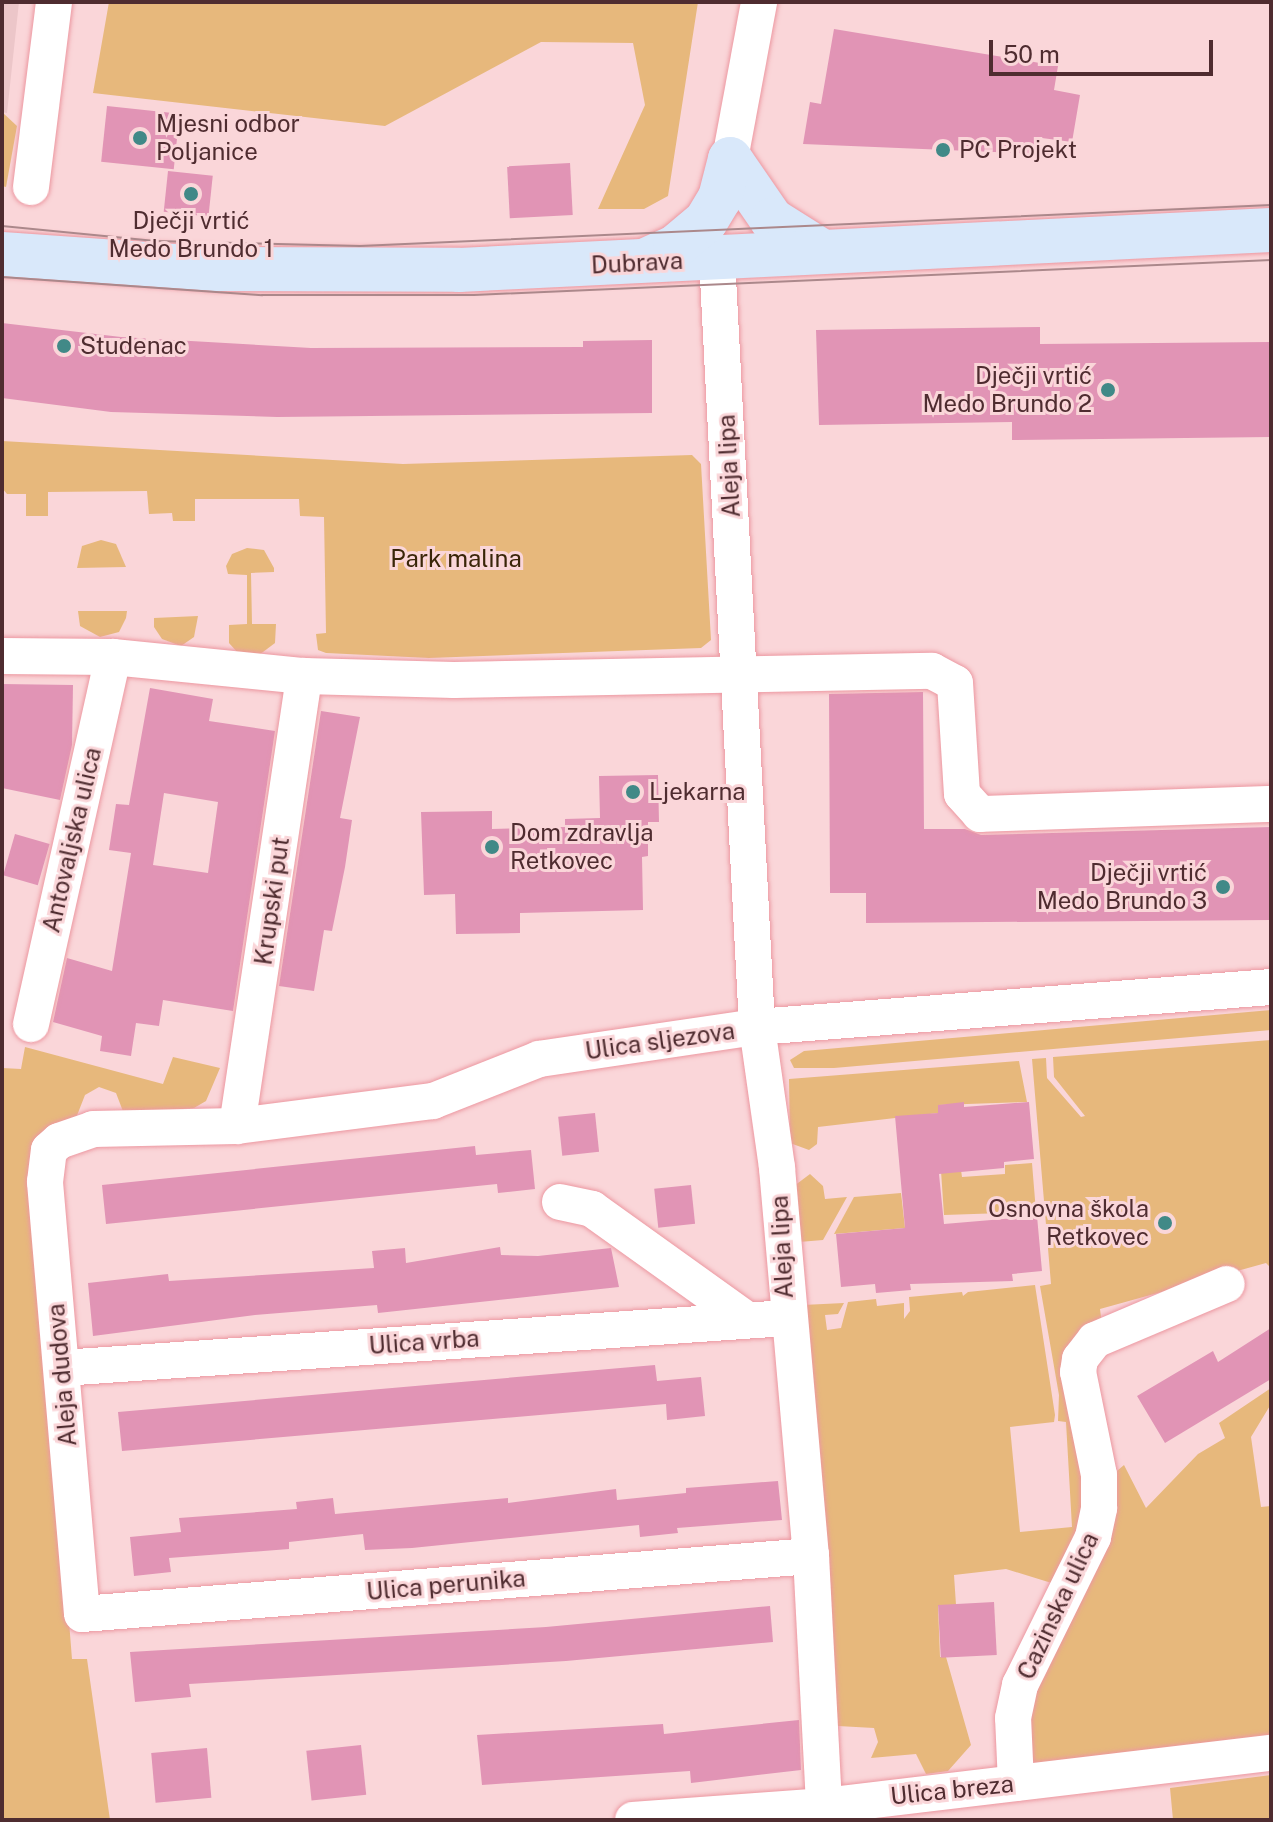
<!DOCTYPE html>
<meta charset="utf-8">
<style>
body{margin:0}
#map{position:relative;width:1273px;height:1822px;overflow:hidden;background:#fad6d9;font-family:"Public Sans",sans-serif}
div>[style]{position:absolute}
[style*='--x']{left:calc(var(--x)*1px);top:calc(var(--y)*1px);width:calc(var(--w)*1px);rotate:calc(var(--a)*1deg)}
.built>*{inset:0;background:#ecc6c9}
.green>*{inset:0;background:#e7b87c}
.building>*{inset:0;background:#e194b5;transform-origin:0 0}
.roads{filter:drop-shadow(0 0 2px #ec98a1) drop-shadow(0 0 2px #ec98a1)}
.minor>*{height:36px;margin:-18px;padding:0 18px;transform-origin:18px;border-radius:18px;background:#fff}
.secondary>*{height:44px;margin:-22px;padding:0 22px;transform-origin:22px;border-radius:22px;background:#d9e8fa}
.tram>*{height:2px;margin:-1px;padding:0 1px;transform-origin:1px;border-radius:1px;background:#ab888b}
.dots>*{width:22px;height:22px;translate:-50% -50%;box-sizing:border-box;border:4px solid #fad6d9;border-radius:50%}
span{translate:-50% -50%;white-space:nowrap;text-align:center;line-height:1.15;-webkit-text-stroke:6px #fad6d9;paint-order:stroke}
.poi-label{font-size:24px;color:#4f2c30}
.left{translate:0 -50%;text-align:left}
.right{translate:-100% -50%;text-align:right}
.street-label{font-size:24px;color:#4f2c30}
.park-label{font-size:24px;color:#392508}
.frame{position:absolute;inset:0;border:4px solid #4f2c30;pointer-events:none}
.scale{position:absolute;left:989px;top:40px;width:224px;height:36px;box-sizing:border-box;border:4px solid #4f2c30;border-top:0;padding-left:10px;font-size:24px;line-height:28px;white-space:nowrap;color:#4f2c30;-webkit-text-stroke:6px #fad6d9;paint-order:stroke}
</style>
<div id="map">
<div class="built">
<div style="clip-path:polygon(2px 2px,19px 2px,7px 113px,2px 112px)"></div>
</div>
<div class="green">
<div style="clip-path:polygon(109px 2px,698px 2px,668px 196px,644px 209px,598px 209px,645px 105px,633px 43px,541px 42px,385px 126px,93px 93px)"></div>
<div style="clip-path:polygon(2px 112px,17px 126px,6px 187px,2px 186px)"></div>
<div style="clip-path:polygon(2px 441px,403px 464px,692px 455px,701px 464px,711px 640px,701px 648px,429px 658px,326px 653px,318px 650px,316px 634px,326px 633px,324px 517px,300px 516px,299px 499px,195px 499px,195px 521px,173px 521px,172px 513px,149px 514px,147px 491px,48px 492px,48px 516px,26px 516px,26px 494px,7px 494px,2px 488px)"></div>
<div style="clip-path:polygon(101px 540px,116px 544px,126px 567px,77px 568px,82px 546px)"></div>
<div style="clip-path:polygon(247px 548px,264px 550px,274px 568px,274px 572px,251px 573px,252px 624px,276px 624px,275px 643px,259px 655px,238px 653px,229px 643px,229px 625px,247px 624px,247px 575px,228px 574px,226px 566px,232px 554px)"></div>
<div style="clip-path:polygon(78px 611px,127px 611px,126px 618px,119px 632px,100px 637px,80px 626px)"></div>
<div style="clip-path:polygon(198px 616px,194px 637px,181px 646px,162px 639px,154px 627px,154px 618px)"></div>
<div style="clip-path:polygon(1271px 1010px,1271px 1030px,834px 1068px,794px 1068px,790px 1060px,804px 1051px)"></div>
<div style="clip-path:polygon(1271px 1040px,1271px 1268px,1266px 1263px,1100px 1309px,1102px 1325px,1093px 1330px,1091px 1501px,1058px 1585px,1006px 1569px,954px 1575px,956px 1605px,938px 1606px,940px 1657px,946px 1657px,971px 1745px,948px 1771px,926px 1774px,916px 1754px,871px 1758px,878px 1742px,874px 1728px,838px 1726px,803px 1305px,844px 1303px,838px 1314px,825px 1315px,827px 1330px,841px 1328px,848px 1302px,876px 1299px,877px 1306px,904px 1303px,904px 1319px,910px 1311px,909px 1297px,962px 1292px,963px 1296px,968px 1292px,1035px 1285px,1055px 1415px,1054px 1422px,1010px 1427px,1020px 1532px,1072px 1527px,1066px 1422px,1058px 1421px,1059px 1395px,1040px 1286px,1051px 1284px,1032px 1059px,1046px 1058px,1047px 1078px,1081px 1117px,1085px 1116px,1054px 1077px,1053px 1057px)"></div>
<div style="clip-path:polygon(25px 1047px,163px 1084px,173px 1057px,220px 1068px,206px 1101px,194px 1108px,124px 1114px,116px 1093px,99px 1087px,85px 1095px,37px 1218px,72px 1659px,87px 1659px,110px 1820px,2px 1820px,2px 1068px,21px 1069px)"></div>
<div style="clip-path:polygon(1019px 1061px,1027px 1102px,938px 1105px,938px 1113px,818px 1127px,817px 1144px,809px 1150px,790px 1143px,789px 1079px)"></div>
<div style="clip-path:polygon(1032px 1163px,1036px 1212px,944px 1215px,941px 1171px,961px 1170px,962px 1177px,1005px 1174px,1005px 1165px)"></div>
<div style="clip-path:polygon(810px 1174px,823px 1186px,825px 1199px,847px 1197px,823px 1240px,799px 1242px,794px 1186px)"></div>
<div style="clip-path:polygon(901px 1193px,905px 1228px,834px 1234px,854px 1197px)"></div>
<div style="clip-path:polygon(1271px 1388px,1271px 1404px,1251px 1437px,1261px 1507px,1271px 1506px,1271px 1739px,1029px 1765px,1019px 1734px,1111px 1476px,1124px 1465px,1146px 1508px,1198px 1454px,1225px 1438px,1219px 1423px)"></div>
<div style="clip-path:polygon(1271px 1775px,1271px 1820px,1173px 1820px,1170px 1788px)"></div>
</div>
<div class="building">
<div style="clip-path:polygon(834px 29px,1058px 66px,1054px 90px,1080px 95px,1072px 142px,1042px 138px,1039px 154px,803px 144px,810px 102px,821px 104px)"></div>
<div style="left:107px;top:106px;width:73px;height:56px;rotate:6deg"></div>
<div style="left:570px;top:163px;width:52px;height:63px;rotate:87deg"></div>
<div style="left:168px;top:171px;width:45px;height:41px;rotate:6deg"></div>
<div style="clip-path:polygon(2px 323px,121px 337px,311px 348px,583px 347px,583px 341px,652px 340px,652px 413px,277px 417px,111px 412px,2px 398px)"></div>
<div style="clip-path:polygon(1040px 327px,1040px 344px,1271px 342px,1271px 437px,1012px 440px,1012px 422px,819px 425px,816px 330px)"></div>
<div style="clip-path:polygon(2px 684px,73px 685px,72px 745px,60px 800px,2px 788px)"></div>
<div style="clip-path:polygon(evenodd,150px 688px,213px 699px,209px 721px,275px 731px,233px 1011px,163px 1000px,159px 1026px,136px 1023px,131px 1056px,100px 1051px,102px 1036px,53px 1022px,67px 958px,112px 971px,131px 853px,109px 850px,116px 804px,129px 805px,150px 688px,164px 793px,218px 802px,208px 873px,153px 865px,164px 793px)"></div>
<div style="clip-path:polygon(923px 692px,924px 829px,965px 829px,981px 835px,1271px 827px,1271px 920px,866px 923px,866px 893px,830px 893px,829px 694px)"></div>
<div style="clip-path:polygon(321px 711px,360px 717px,340px 818px,352px 820px,345px 867px,332px 931px,324px 930px,314px 991px,279px 986px)"></div>
<div style="clip-path:polygon(658px 775px,659px 822px,648px 822px,648px 856px,642px 857px,643px 910px,520px 913px,520px 933px,456px 934px,455px 894px,424px 895px,421px 812px,492px 811px,492px 829px,565px 827px,565px 819px,600px 818px,599px 776px)"></div>
<div style="left:15px;top:834px;width:36px;height:43px;rotate:16deg"></div>
<div style="clip-path:polygon(964px 1102px,964px 1107px,1029px 1102px,1034px 1159px,1004px 1162px,1004px 1168px,939px 1174px,944px 1224px,1037px 1216px,1042px 1271px,1012px 1274px,1013px 1281px,910px 1284px,911px 1290px,876px 1293px,875px 1284px,841px 1287px,836px 1234px,905px 1228px,895px 1116px,938px 1113px,938px 1105px)"></div>
<div style="left:595px;top:1113px;width:39px;height:37px;rotate:84deg"></div>
<div style="clip-path:polygon(475px 1146px,476px 1155px,531px 1150px,535px 1189px,498px 1193px,497px 1184px,106px 1224px,102px 1185px)"></div>
<div style="left:691px;top:1185px;width:39px;height:37px;rotate:84deg"></div>
<div style="clip-path:polygon(500px 1247px,501px 1255px,538px 1256px,611px 1248px,619px 1287px,378px 1313px,377px 1305px,255px 1315px,93px 1336px,88px 1283px,168px 1274px,169px 1281px,374px 1268px,372px 1251px,405px 1248px,406px 1263px)"></div>
<div style="clip-path:polygon(1271px 1328px,1271px 1379px,1165px 1443px,1137px 1396px,1213px 1351px,1218px 1362px)"></div>
<div style="clip-path:polygon(655px 1365px,657px 1381px,701px 1377px,705px 1416px,667px 1420px,666px 1404px,122px 1451px,118px 1412px)"></div>
<div style="clip-path:polygon(778px 1481px,782px 1520px,677px 1528px,678px 1533px,640px 1537px,639px 1525px,412px 1548px,365px 1550px,363px 1534px,289px 1542px,289px 1549px,169px 1558px,171px 1572px,134px 1576px,130px 1537px,181px 1532px,179px 1518px,297px 1509px,296px 1502px,333px 1498px,335px 1514px,508px 1498px,508px 1503px,616px 1489px,617px 1500px,686px 1493px,686px 1488px)"></div>
<div style="left:994px;top:1602px;width:53px;height:56px;rotate:87deg"></div>
<div style="clip-path:polygon(770px 1606px,773px 1642px,566px 1661px,189px 1684px,191px 1697px,135px 1702px,130px 1652px,546px 1627px)"></div>
<div style="clip-path:polygon(799px 1720px,801px 1770px,691px 1783px,690px 1771px,482px 1785px,477px 1735px,663px 1724px,664px 1734px)"></div>
<div style="left:361px;top:1745px;width:50px;height:55px;rotate:84deg"></div>
<div style="left:207px;top:1748px;width:50px;height:56px;rotate:85deg"></div>
</div>
<div class="roads">
<div class="minor">
<div style="--x:730;--y:159;--w:160;--a:-79.5"></div>
<div style="--x:31;--y:187;--w:186;--a:-82.9"></div>
<div style="--x:717;--y:258;--w:770;--a:87.02"></div>
<div style="--x:757;--y:1027;--w:142;--a:81.9"></div>
<div style="--x:777;--y:1168;--w:389;--a:85"></div>
<div style="--x:811;--y:1556;--w:264;--a:87"></div>
<div style="--x:2;--y:656;--w:111;--a:0.5"></div>
<div style="--x:113;--y:657;--w:192;--a:5.7"></div>
<div style="--x:304;--y:676;--w:150;--a:1.5"></div>
<div style="--x:454;--y:680;--w:478;--a:-1.1"></div>
<div style="--x:932;--y:671;--w:26;--a:28"></div>
<div style="--x:955;--y:683;--w:111;--a:86.4"></div>
<div style="--x:962;--y:794;--w:27;--a:48"></div>
<div style="--x:980;--y:814;--w:291;--a:-2"></div>
<div style="--x:31;--y:1024;--w:376;--a:-77.4"></div>
<div style="--x:237;--y:1126;--w:455;--a:-81.5"></div>
<div style="--x:560;--y:1202;--w:33;--a:12"></div>
<div style="--x:592;--y:1209;--w:191;--a:35.6"></div>
<div style="--x:62;--y:1368;--w:726;--a:-3.95"></div>
<div style="--x:811;--y:1556;--w:731;--a:175.45"></div>
<div style="--x:82;--y:1614;--w:434;--a:-94.9"></div>
<div style="--x:45;--y:1182;--w:32;--a:-83"></div>
<div style="--x:49;--y:1150;--w:13;--a:-42"></div>
<div style="--x:59;--y:1141;--w:36;--a:-19"></div>
<div style="--x:93;--y:1129;--w:144;--a:-1.2"></div>
<div style="--x:237;--y:1126;--w:198;--a:-7.3"></div>
<div style="--x:433;--y:1101;--w:114;--a:-21.6"></div>
<div style="--x:539;--y:1059;--w:220;--a:-8.4"></div>
<div style="--x:757;--y:1027;--w:516;--a:-4.45"></div>
<div style="--x:1016;--y:1783;--w:65;--a:-92.6"></div>
<div style="--x:1013;--y:1718;--w:34;--a:-78"></div>
<div style="--x:1020;--y:1685;--w:165;--a:-63.7"></div>
<div style="--x:1093;--y:1537;--w:30;--a:-78"></div>
<div style="--x:1099;--y:1508;--w:33;--a:-90"></div>
<div style="--x:1099;--y:1475;--w:105;--a:-101.5"></div>
<div style="--x:1078;--y:1372;--w:13;--a:-81"></div>
<div style="--x:1080;--y:1359;--w:24;--a:-52"></div>
<div style="--x:1095;--y:1340;--w:143;--a:-23"></div>
<div style="--x:633;--y:1820;--w:192;--a:-4.2"></div>
<div style="--x:824;--y:1806;--w:450;--a:-6.8"></div>
</div>
<div class="secondary">
<div style="--x:730;--y:159;--w:74;--a:55.5"></div>
<div style="--x:772;--y:220;--w:60;--a:32.1"></div>
<div style="--x:2;--y:254;--w:218;--a:4"></div>
<div style="--x:219;--y:269;--w:240;--a:0.2"></div>
<div style="--x:459;--y:270;--w:813;--a:-2.82"></div>
<div style="--x:648;--y:259;--w:30;--a:-24"></div>
<div style="--x:675;--y:247;--w:40;--a:-40"></div>
<div style="--x:706;--y:221;--w:27;--a:-59"></div>
<div style="--x:720;--y:198;--w:40;--a:-75.6"></div>
</div>
</div>
<div class="tram">
<div style="--x:2;--y:226;--w:154;--a:5.6"></div>
<div style="--x:155;--y:241;--w:205;--a:1.4"></div>
<div style="--x:360;--y:246;--w:912;--a:-2.58"></div>
<div style="--x:2;--y:277;--w:261;--a:4"></div>
<div style="--x:262;--y:295;--w:212;--a:0"></div>
<div style="--x:474;--y:295;--w:798;--a:-2.51"></div>
</div>
<div class="dots">
<div style="left:140px;top:138px;background:#418987"></div>
<div style="left:943px;top:150px;background:#418987"></div>
<div style="left:191px;top:194px;background:#418987"></div>
<div style="left:64px;top:346px;background:#418987"></div>
<div style="left:1108px;top:390px;background:#418987"></div>
<div style="left:633px;top:792px;background:#418987"></div>
<div style="left:492px;top:847px;background:#418987"></div>
<div style="left:1223px;top:887px;background:#418987"></div>
<div style="left:1165px;top:1223px;background:#418987"></div>
</div>
<div class="poi-label">
<span class="left" style="left:156px;top:138px">Mjesni odbor<br>Poljanice</span>
<span class="left" style="left:959px;top:150px">PC Projekt</span>
<span style="left:191px;top:235px">Dječji vrtić<br>Medo Brundo 1</span>
<span class="left" style="left:80px;top:346px">Studenac</span>
<span class="right" style="left:1092px;top:390px">Dječji vrtić<br>Medo Brundo 2</span>
<span class="left" style="left:649px;top:792px">Ljekarna</span>
<span class="left" style="left:510px;top:847px">Dom zdravlja<br>Retkovec</span>
<span class="right" style="left:1207px;top:887px">Dječji vrtić<br>Medo Brundo 3</span>
<span class="right" style="left:1149px;top:1223px">Osnovna škola<br>Retkovec</span>
</div>
<div class="street-label">
<span style="left:637px;top:263px;rotate:-3deg">Dubrava</span>
<span style="left:729px;top:466px;rotate:-93deg">Aleja lipa</span>
<span style="left:72px;top:840px;rotate:-77deg">Antovaljska ulica</span>
<span style="left:272px;top:901px;rotate:-82deg">Krupski put</span>
<span style="left:660px;top:1041px;rotate:-8deg">Ulica sljezova</span>
<span style="left:782px;top:1247px;rotate:-93deg">Aleja lipa</span>
<span style="left:424px;top:1342px;rotate:-4deg">Ulica vrba</span>
<span style="left:62px;top:1375px;rotate:-95deg">Aleja dudova</span>
<span style="left:446px;top:1585px;rotate:-5deg">Ulica perunika</span>
<span style="left:1058px;top:1606px;rotate:-65deg">Cazinska ulica</span>
<span style="left:952px;top:1790px;rotate:-6deg">Ulica breza</span>
</div>
<div class="park-label">
<span style="left:456px;top:559px">Park malina</span>
</div>
<div class="frame"></div>
<div class="scale">50 m</div>
</div>
